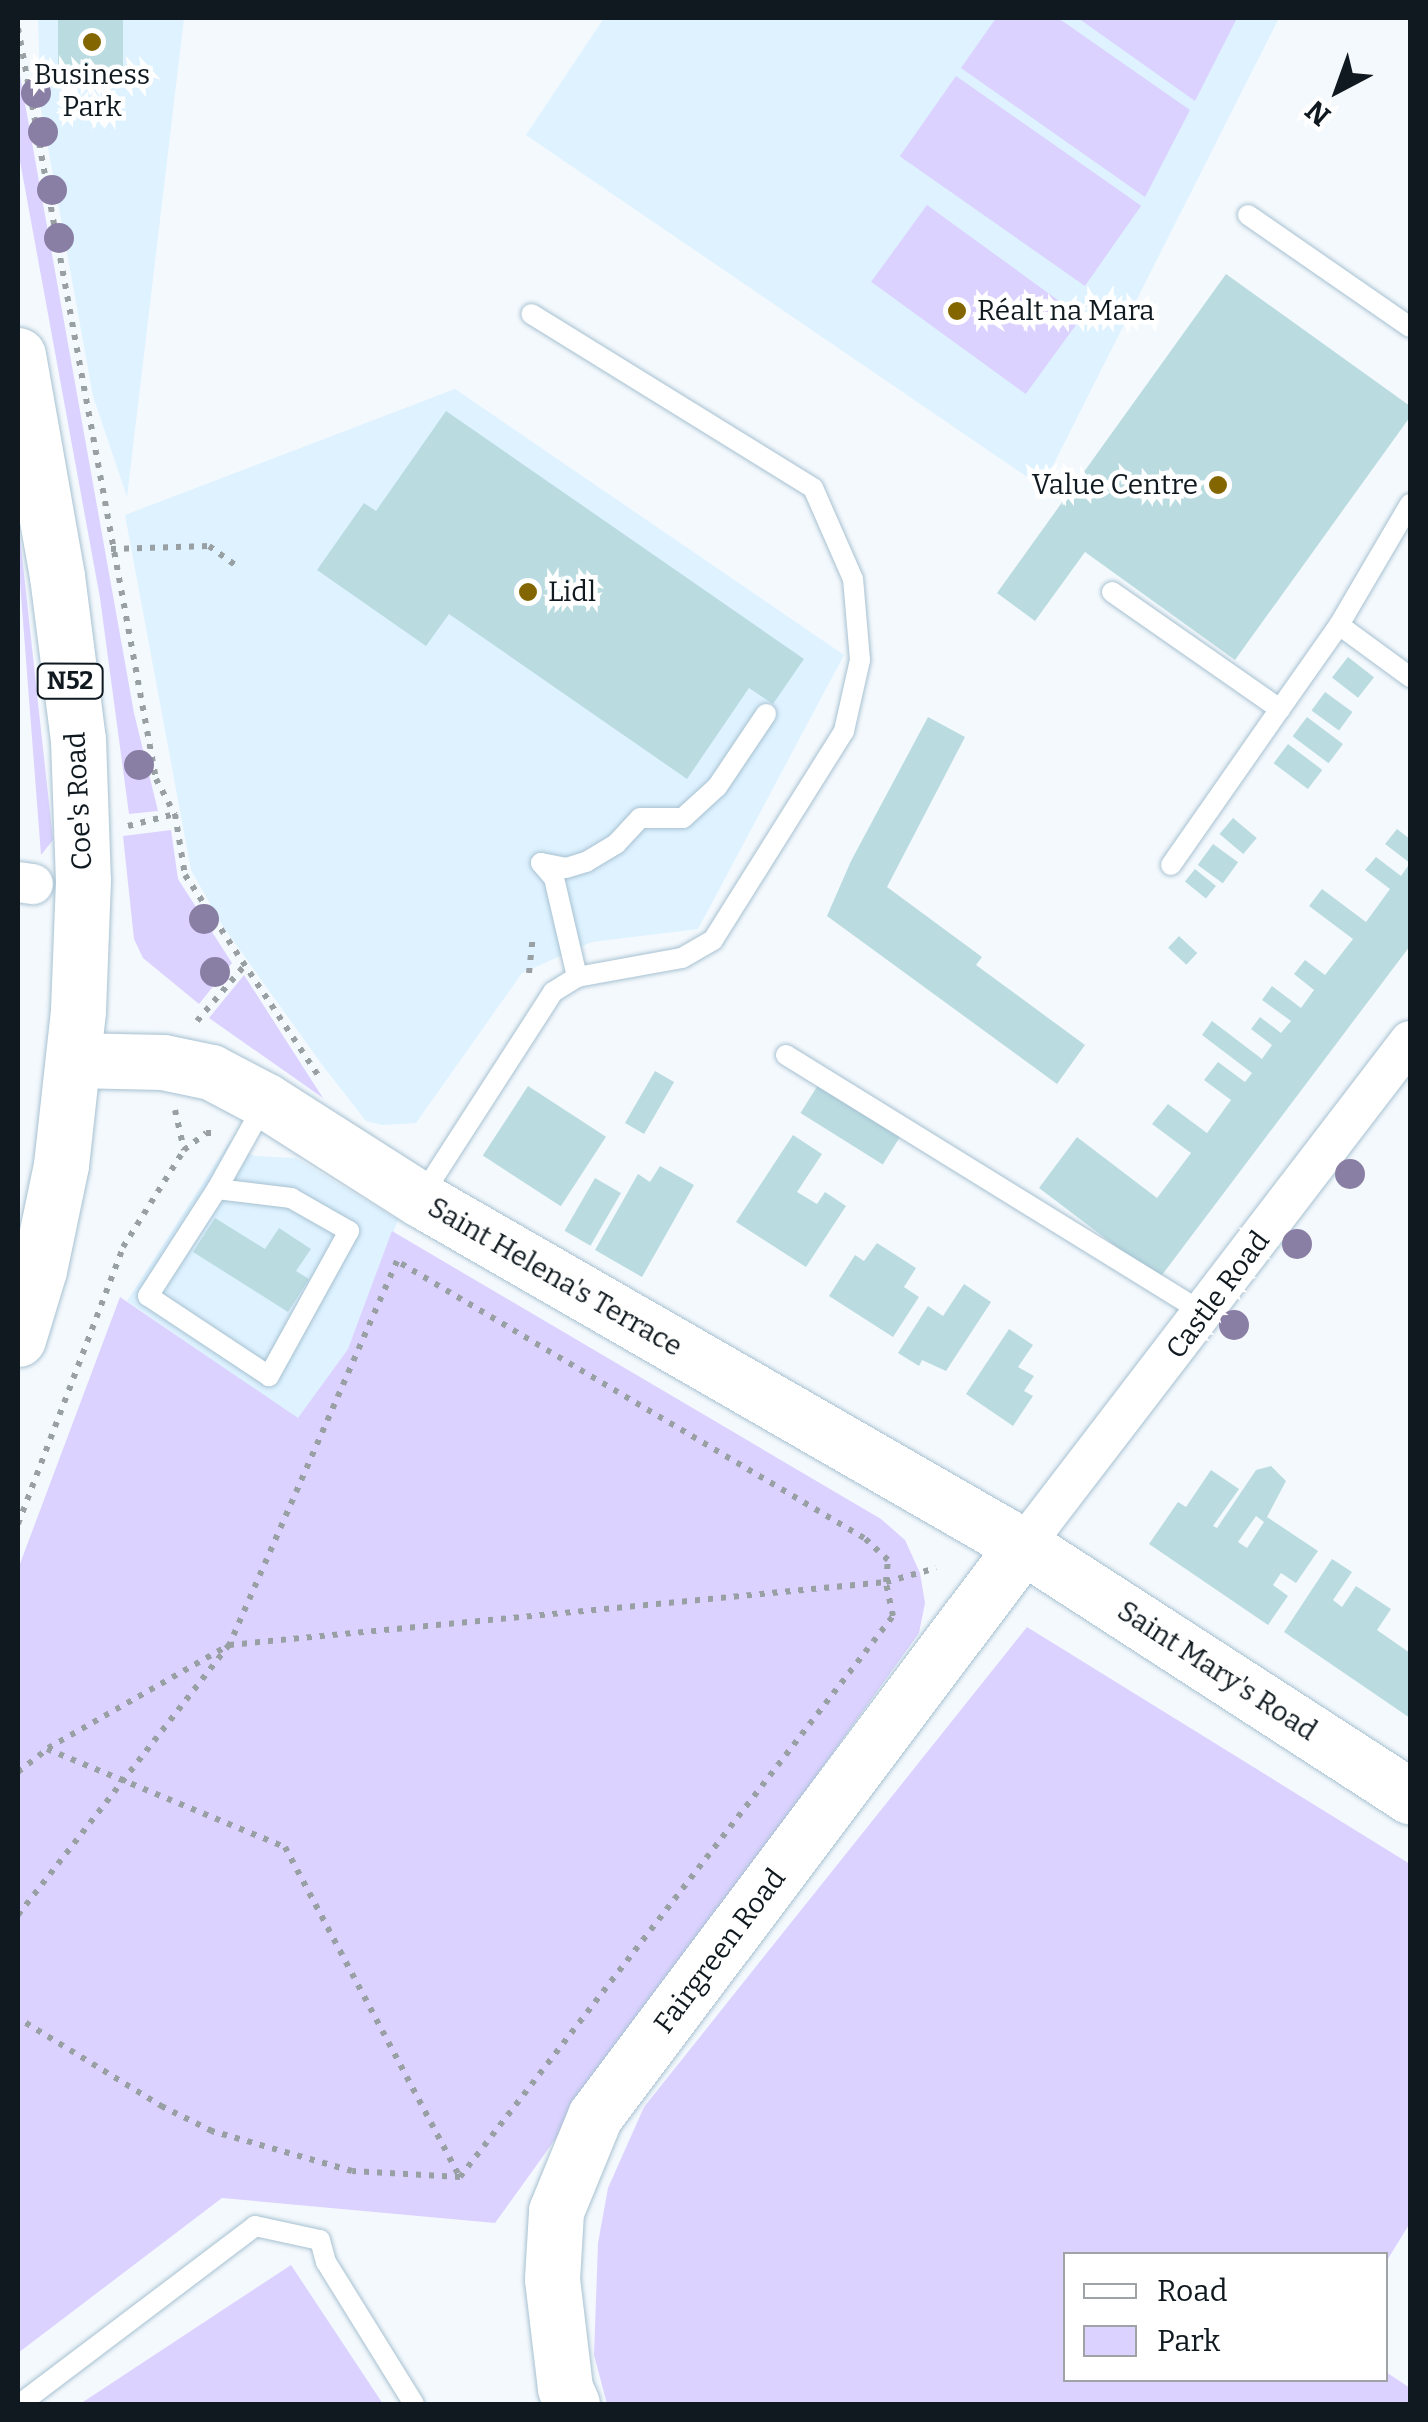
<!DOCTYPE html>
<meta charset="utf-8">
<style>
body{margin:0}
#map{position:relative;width:1428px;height:2422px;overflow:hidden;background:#f4f9fd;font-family:Bitter,serif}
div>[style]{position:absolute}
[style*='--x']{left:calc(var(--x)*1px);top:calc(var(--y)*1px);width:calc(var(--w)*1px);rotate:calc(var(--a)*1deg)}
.built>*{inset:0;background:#def2ff}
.green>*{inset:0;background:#dcd2ff;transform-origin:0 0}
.building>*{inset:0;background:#badce1;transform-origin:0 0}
.path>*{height:6px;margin-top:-3px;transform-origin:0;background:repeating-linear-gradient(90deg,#99a0a4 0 5px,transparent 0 13px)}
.roads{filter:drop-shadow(0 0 2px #a7c1d1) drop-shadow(0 0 2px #a7c1d1)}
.lane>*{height:20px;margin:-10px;padding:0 10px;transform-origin:10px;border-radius:10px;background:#fff}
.street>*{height:40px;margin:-20px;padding:0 20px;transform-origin:20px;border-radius:20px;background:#fff}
.secondary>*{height:55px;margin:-27.5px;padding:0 27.5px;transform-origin:27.5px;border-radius:27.5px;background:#fff}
.primary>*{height:55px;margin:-27.5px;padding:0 27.5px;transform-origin:27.5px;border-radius:27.5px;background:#fff}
.trees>*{width:30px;height:30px;margin:-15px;border-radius:50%;background:#897ea3}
.dots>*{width:28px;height:28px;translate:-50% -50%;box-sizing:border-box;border:5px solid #fff;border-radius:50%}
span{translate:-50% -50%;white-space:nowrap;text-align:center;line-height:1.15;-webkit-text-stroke:9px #fff;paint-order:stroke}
.shield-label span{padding:2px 8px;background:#fff;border:2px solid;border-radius:8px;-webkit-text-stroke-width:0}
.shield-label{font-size:25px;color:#0f191f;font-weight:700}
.poi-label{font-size:28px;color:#0f191f}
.left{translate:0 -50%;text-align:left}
.right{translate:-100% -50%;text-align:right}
.street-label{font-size:28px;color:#0f191f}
.frame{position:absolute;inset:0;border:20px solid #0f191f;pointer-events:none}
.legend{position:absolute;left:1063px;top:2252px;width:325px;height:130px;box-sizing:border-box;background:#fff;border:2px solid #9fa3a5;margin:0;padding:12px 18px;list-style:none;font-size:30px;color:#0f191f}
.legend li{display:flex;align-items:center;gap:20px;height:50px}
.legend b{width:50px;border:2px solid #9fa3a5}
.north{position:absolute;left:1288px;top:40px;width:100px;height:100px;-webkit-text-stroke:8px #fff;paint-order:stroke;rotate:221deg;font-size:28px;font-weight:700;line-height:40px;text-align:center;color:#0f191f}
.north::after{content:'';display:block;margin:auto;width:35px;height:45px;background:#0f191f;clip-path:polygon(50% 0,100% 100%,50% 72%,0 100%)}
</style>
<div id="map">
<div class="built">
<div style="clip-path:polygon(38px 18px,184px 18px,127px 497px,93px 396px,41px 109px)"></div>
<div style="clip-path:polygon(604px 18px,1279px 18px,1042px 487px,526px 135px)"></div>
<div style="clip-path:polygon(455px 389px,844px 655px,698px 929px,592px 942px,522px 973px,416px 1123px,382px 1125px,366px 1121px,323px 1066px,222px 925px,191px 870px,125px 515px)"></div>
<div style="clip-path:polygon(230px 1141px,254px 1156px,296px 1158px,398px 1220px,348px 1349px,298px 1419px,127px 1301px)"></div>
</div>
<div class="green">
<div style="clip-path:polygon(996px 18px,1058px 18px,1190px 110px,1145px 197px,961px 68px)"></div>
<div style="clip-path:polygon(1078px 18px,1237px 18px,1195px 101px)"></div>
<div style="clip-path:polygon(18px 64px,134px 713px,158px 811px,129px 814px,100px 598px,18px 150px)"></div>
<div style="left:956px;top:76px;width:226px;height:98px;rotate:35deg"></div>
<div style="left:927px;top:205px;width:191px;height:95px;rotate:36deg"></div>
<div style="clip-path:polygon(18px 519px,53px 840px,41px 855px,18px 556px)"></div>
<div style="clip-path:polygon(171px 830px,178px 879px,232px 963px,199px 1004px,143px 958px,134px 939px,123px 836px)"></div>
<div style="clip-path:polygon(244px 975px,323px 1098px,209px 1018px)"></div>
<div style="clip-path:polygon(392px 1231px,881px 1519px,905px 1540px,920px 1573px,925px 1603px,919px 1633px,495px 2223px,222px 2198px,18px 2353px,18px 1569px,120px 1297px,298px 1418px,348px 1349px)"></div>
<div style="clip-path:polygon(1027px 1627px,1410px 1864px,1410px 2223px,1386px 2262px,1386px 2254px,1066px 2254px,1066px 2380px,1386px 2380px,1386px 2372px,1410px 2388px,1410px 2404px,607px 2404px,594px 2355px,598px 2243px,608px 2188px,644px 2107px)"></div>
<div style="clip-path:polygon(291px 2265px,383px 2404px,80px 2404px)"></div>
</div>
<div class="building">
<div style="left:58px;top:18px;width:65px;height:52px"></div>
<div style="clip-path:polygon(1226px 274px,1410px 406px,1410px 417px,1235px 660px,1085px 552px,1035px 621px,997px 593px)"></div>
<div style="clip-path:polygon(446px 411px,804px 659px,773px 704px,749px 688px,687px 779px,449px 614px,426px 646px,317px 570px,364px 503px,376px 511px)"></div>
<div style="left:1348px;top:657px;width:33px;height:26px;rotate:38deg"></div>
<div style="left:1325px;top:692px;width:34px;height:23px;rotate:36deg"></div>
<div style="clip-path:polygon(928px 717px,965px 737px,887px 887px,982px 957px,976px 965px,1085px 1045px,1057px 1084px,827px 916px,851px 861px)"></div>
<div style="left:1307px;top:717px;width:45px;height:24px;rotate:37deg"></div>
<div style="left:1288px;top:744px;width:43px;height:24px;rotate:37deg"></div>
<div style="left:1233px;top:818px;width:31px;height:21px;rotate:40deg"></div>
<div style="clip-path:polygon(1397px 829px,1410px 839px,1410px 946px,1159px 1279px,1039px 1188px,1077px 1137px,1157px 1198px,1191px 1153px,1152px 1124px,1168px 1104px,1207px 1133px,1231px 1100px,1204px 1080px,1218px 1062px,1245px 1082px,1252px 1073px,1202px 1035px,1212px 1021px,1262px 1059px,1272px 1045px,1251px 1029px,1260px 1017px,1281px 1033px,1291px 1021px,1262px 1000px,1272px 986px,1301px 1008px,1314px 990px,1294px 974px,1305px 960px,1325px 975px,1353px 939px,1309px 906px,1322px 889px,1366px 922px,1390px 889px,1365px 870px,1376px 857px,1401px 876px,1410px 863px,1385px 844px)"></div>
<div style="left:1213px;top:844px;width:31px;height:26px;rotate:36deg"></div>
<div style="left:1195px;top:869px;width:27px;height:16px;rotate:39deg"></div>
<div style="left:1179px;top:936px;width:25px;height:16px;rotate:43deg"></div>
<div style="left:655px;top:1071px;width:22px;height:60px;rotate:30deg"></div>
<div style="left:818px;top:1085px;width:97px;height:33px;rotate:32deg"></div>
<div style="left:528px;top:1086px;width:93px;height:83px;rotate:33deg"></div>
<div style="clip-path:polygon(793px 1135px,822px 1154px,797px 1192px,817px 1204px,825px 1192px,846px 1206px,806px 1267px,736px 1222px)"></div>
<div style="clip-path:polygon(660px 1166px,694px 1185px,642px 1277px,595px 1250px,638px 1174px,650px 1182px)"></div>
<div style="left:595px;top:1178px;width:30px;height:61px;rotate:30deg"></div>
<div style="clip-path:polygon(215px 1218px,265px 1249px,279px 1228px,311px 1249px,296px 1271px,309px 1279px,288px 1312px,193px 1252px)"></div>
<div style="clip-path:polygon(877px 1243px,916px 1268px,904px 1287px,919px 1297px,893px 1337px,829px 1296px,855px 1255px,864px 1261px)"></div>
<div style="clip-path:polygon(964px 1284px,991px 1302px,946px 1371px,922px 1360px,919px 1366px,898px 1353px,928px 1306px,943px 1316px)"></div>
<div style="clip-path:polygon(1009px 1329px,1033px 1345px,1018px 1367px,1034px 1376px,1024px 1391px,1033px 1396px,1013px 1426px,966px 1394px)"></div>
<div style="clip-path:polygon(evenodd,1271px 1466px,1286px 1481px,1267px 1517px,1318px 1551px,1296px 1583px,1281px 1573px,1273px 1585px,1288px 1596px,1268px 1625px,1149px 1544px,1178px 1502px,1186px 1507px,1211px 1470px,1239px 1489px,1213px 1526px,1217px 1528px,1256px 1470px,1271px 1466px,1256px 1516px,1264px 1522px,1247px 1548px,1238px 1542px,1256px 1516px)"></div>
<div style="clip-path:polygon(1332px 1559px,1352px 1572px,1333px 1600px,1342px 1607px,1356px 1586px,1391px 1609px,1377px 1630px,1410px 1653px,1410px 1718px,1284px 1632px)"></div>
</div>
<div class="path">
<div style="--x:18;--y:28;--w:764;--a:79.59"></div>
<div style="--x:156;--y:779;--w:40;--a:62"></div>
<div style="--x:175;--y:814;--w:62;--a:80.7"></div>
<div style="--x:185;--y:875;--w:240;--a:56.4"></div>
<div style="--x:111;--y:549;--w:98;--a:-1.8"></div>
<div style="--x:209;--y:546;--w:37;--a:36"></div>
<div style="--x:128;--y:826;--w:49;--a:-14.3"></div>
<div style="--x:529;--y:973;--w:37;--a:-84"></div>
<div style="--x:197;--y:1021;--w:74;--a:-49.4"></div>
<div style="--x:175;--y:1110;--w:41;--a:77.3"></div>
<div style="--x:18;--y:1524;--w:296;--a:-69.2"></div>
<div style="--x:123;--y:1247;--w:115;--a:-57.8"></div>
<div style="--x:184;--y:1150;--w:28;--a:-38"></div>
<div style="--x:206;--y:1133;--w:9;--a:0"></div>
<div style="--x:48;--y:1748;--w:202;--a:-29.6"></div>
<div style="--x:18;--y:1772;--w:37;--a:-38"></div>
<div style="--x:47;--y:1749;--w:257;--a:22.4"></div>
<div style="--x:285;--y:1847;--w:374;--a:62.1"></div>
<div style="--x:460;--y:2177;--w:108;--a:-176.8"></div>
<div style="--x:352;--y:2171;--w:146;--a:-164.1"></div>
<div style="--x:212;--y:2131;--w:55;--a:-153.9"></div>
<div style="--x:163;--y:2107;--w:170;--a:-148.5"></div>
<div style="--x:18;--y:1915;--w:343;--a:-52"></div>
<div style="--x:460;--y:2177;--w:709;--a:-52.34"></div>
<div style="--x:893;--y:1616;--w:35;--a:-102"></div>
<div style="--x:886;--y:1582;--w:22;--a:-85"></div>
<div style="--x:888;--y:1560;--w:33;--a:-137"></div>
<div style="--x:864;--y:1538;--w:543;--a:-149.33"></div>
<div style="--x:397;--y:1261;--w:419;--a:113.6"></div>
<div style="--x:229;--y:1645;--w:660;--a:-5.48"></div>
<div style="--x:886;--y:1582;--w:52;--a:-15.6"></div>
</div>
<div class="roads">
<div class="lane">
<div style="--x:1248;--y:215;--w:197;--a:34.7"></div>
<div style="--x:1410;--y:504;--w:140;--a:120.4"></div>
<div style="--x:1339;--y:625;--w:88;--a:36.2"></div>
<div style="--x:1112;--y:592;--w:205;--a:34.9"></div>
<div style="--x:1280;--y:709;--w:103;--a:-54.9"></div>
<div style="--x:541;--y:863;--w:25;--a:11"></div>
<div style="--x:566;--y:868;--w:21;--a:-17"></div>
<div style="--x:586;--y:862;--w:35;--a:-31"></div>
<div style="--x:616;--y:844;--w:35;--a:-47"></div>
<div style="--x:640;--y:818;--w:43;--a:0"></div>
<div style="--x:683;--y:818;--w:46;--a:-42.4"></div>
<div style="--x:717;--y:787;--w:88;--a:-56.1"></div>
<div style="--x:541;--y:863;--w:20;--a:49"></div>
<div style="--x:554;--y:878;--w:102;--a:76.9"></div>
<div style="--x:1171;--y:865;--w:190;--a:-55.1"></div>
<div style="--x:786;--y:1055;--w:491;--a:31.7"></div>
<div style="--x:217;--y:1189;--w:75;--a:6.9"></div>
<div style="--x:291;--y:1198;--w:67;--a:29.6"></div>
<div style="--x:349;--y:1231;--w:166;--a:118.9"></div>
<div style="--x:269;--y:1376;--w:145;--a:-146.5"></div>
<div style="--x:148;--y:1296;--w:127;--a:-57.2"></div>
<div style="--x:217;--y:1189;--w:98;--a:-60.8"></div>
<div style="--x:421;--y:1197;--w:244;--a:-57.2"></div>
<div style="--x:553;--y:992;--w:28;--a:-32"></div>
<div style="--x:577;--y:977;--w:107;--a:-10.3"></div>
<div style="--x:682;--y:958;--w:36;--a:-30"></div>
<div style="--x:713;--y:940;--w:247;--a:-57.9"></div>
<div style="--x:844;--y:731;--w:73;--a:-77.3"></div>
<div style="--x:860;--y:660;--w:81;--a:-94.9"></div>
<div style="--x:853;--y:579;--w:99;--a:-113.7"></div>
<div style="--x:813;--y:488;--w:331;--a:-148.3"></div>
<div style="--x:20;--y:2404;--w:295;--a:-37.1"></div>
<div style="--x:255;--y:2226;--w:66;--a:12.2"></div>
<div style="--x:320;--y:2240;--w:23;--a:75"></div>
<div style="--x:326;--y:2262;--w:167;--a:58.2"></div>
</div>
<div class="street">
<div style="--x:18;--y:882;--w:15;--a:8"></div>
<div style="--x:1023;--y:1546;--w:636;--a:-52.54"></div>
</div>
<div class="secondary">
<div style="--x:73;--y:1060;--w:90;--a:1.3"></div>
<div style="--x:163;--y:1062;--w:49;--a:11.8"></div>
<div style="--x:211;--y:1072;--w:62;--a:27.8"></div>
<div style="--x:266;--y:1101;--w:183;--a:32.5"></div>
<div style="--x:420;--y:1199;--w:696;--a:29.92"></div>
<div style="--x:1023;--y:1546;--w:461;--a:32.9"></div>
<div style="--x:572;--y:2404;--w:17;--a:-114"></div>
<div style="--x:565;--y:2388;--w:110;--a:-96.8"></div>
<div style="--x:552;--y:2279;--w:68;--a:-86.6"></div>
<div style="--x:556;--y:2211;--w:103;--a:-67.7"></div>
<div style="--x:595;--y:2116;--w:713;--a:-53.1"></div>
</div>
<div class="primary">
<div style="--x:18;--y:355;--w:224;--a:80"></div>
<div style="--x:57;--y:576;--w:164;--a:82.7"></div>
<div style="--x:78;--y:739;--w:141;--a:88"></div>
<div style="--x:83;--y:880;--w:131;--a:92.2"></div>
<div style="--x:78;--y:1011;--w:155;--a:96.3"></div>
<div style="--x:61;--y:1165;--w:107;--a:101.8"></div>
<div style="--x:39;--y:1270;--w:72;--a:106.9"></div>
</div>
</div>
<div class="trees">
<div style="left:36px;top:93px"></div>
<div style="left:43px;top:132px"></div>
<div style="left:52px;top:190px"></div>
<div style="left:59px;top:238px"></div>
<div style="left:139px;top:765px"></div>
<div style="left:204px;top:919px"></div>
<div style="left:215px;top:972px"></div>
<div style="left:1350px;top:1174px"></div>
<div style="left:1297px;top:1244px"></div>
<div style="left:1234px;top:1325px"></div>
</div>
<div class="dots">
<div style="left:92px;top:42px;background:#846600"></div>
<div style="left:957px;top:311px;background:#846600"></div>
<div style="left:1218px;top:485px;background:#846600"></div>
<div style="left:528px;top:592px;background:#846600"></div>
</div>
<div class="shield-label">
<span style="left:70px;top:681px">N52</span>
</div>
<div class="poi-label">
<span style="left:92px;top:91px">Business<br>Park</span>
<span class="left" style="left:977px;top:311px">Réalt na Mara</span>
<span class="right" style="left:1198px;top:485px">Value Centre</span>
<span class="left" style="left:548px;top:592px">Lidl</span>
</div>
<div class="street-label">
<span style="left:79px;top:801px;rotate:-93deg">Coe's Road</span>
<span style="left:555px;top:1277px;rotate:30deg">Saint Helena's Terrace</span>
<span style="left:1218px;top:1295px;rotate:-53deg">Castle Road</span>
<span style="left:1217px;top:1671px;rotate:33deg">Saint Mary's Road</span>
<span style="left:720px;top:1951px;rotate:-53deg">Fairgreen Road</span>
</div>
<div class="frame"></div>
<ul class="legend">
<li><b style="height:12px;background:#fff"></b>Road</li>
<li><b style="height:28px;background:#dcd2ff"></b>Park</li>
</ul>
<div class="north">N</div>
</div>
